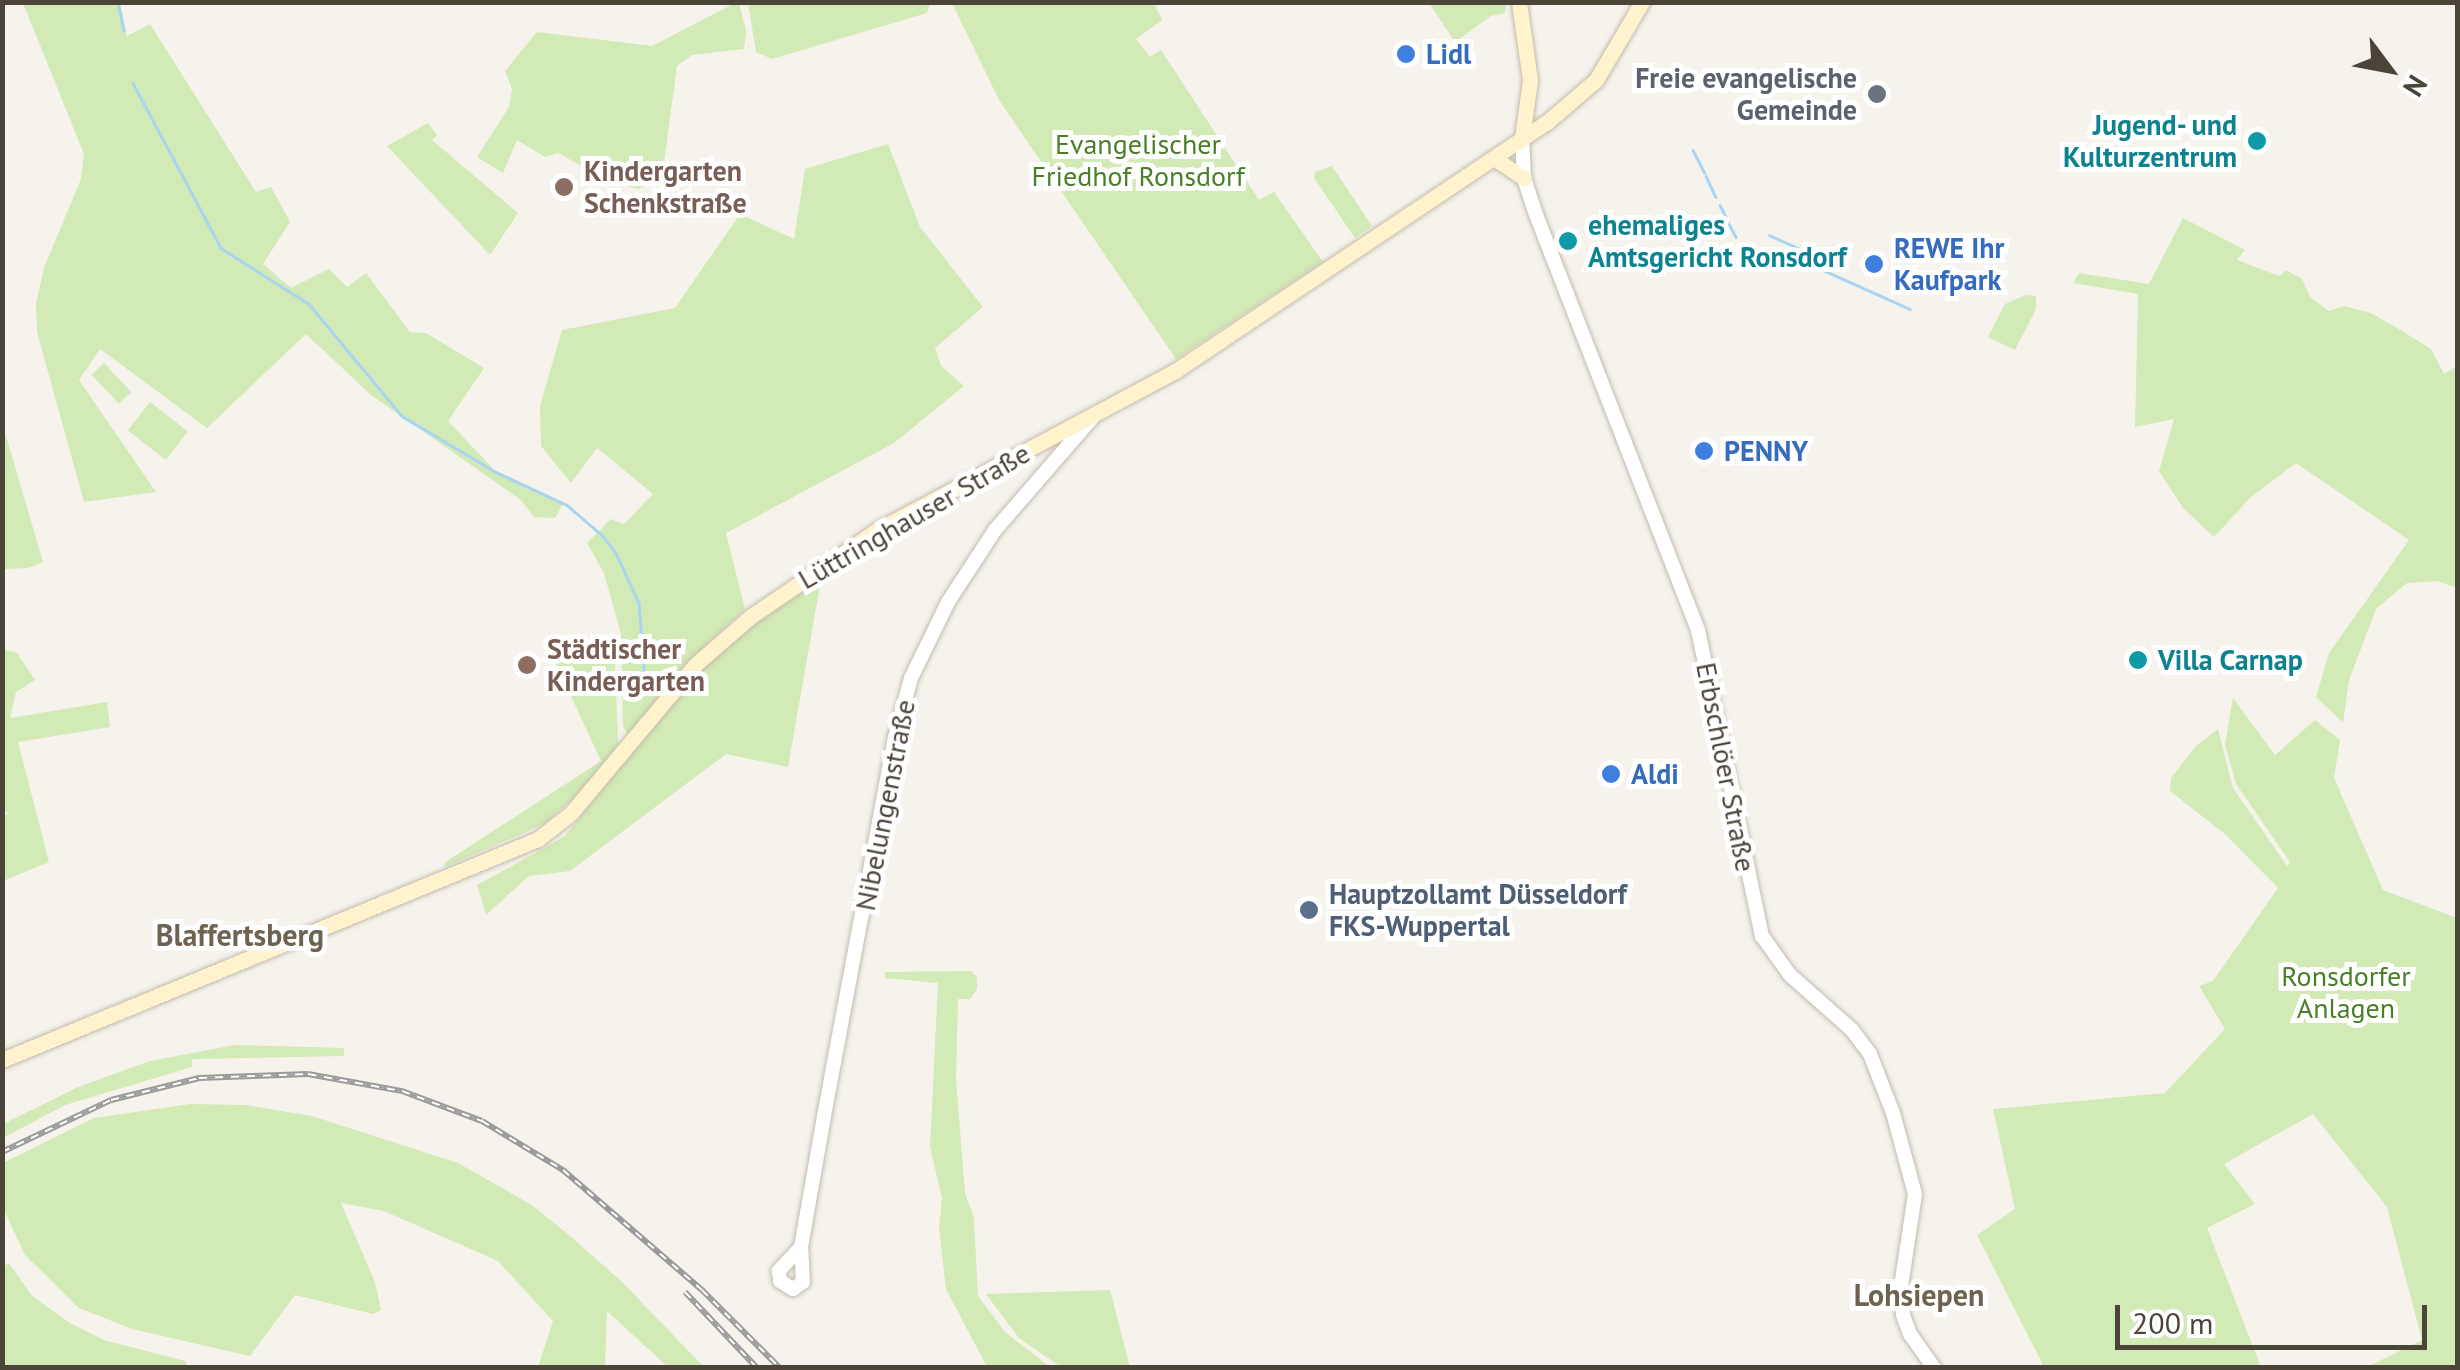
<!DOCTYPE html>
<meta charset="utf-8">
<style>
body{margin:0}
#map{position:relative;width:2460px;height:1370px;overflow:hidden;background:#f6f3ec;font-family:"PT Sans",sans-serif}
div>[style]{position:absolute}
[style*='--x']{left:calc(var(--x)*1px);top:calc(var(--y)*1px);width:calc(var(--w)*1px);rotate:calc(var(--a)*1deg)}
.green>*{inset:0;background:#d2eab5;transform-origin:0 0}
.stream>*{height:2.5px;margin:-1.25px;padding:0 1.25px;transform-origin:1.25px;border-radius:1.25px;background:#a9d4f2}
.roads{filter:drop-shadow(0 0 2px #c2bbae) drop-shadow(0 0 2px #c2bbae)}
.tertiary>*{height:14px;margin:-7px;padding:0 7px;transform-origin:7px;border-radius:7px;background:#fff}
.secondary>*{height:15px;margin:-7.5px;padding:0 7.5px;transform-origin:7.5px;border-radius:7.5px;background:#fff3cd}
.rail>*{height:6px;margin-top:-3px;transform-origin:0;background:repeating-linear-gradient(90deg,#fff 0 8px,#9a9a9a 0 16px);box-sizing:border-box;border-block:2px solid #9a9a9a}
.dots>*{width:28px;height:28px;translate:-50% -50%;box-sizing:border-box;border:5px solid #fff;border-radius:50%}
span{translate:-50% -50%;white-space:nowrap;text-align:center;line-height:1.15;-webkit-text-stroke:10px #fff;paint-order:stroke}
.shop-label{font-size:28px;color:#366cbe;font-weight:700}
.left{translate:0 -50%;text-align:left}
.worship-label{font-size:28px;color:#5b616d;font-weight:700}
.right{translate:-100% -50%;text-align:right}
.culture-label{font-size:28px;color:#0d838f;font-weight:700}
.park-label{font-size:28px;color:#4a7f2a}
.education-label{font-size:28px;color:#785e54;font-weight:700}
.street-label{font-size:28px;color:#4b4439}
.service-label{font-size:28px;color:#4e5e75;font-weight:700}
.neighbourhood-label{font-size:30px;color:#6e6250;font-weight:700}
.frame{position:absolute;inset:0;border:5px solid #4b4439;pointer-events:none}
.north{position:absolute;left:2340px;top:20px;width:100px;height:100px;-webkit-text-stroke:8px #fff;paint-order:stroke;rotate:122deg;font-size:28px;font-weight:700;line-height:40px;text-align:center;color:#4b4439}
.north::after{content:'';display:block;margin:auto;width:35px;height:45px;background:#4b4439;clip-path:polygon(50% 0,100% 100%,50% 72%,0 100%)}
.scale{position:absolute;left:2115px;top:1305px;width:312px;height:45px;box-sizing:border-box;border:5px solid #4b4439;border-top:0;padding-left:12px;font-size:30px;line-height:35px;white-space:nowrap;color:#4b4439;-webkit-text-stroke:8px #fff;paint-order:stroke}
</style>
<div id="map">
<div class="green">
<div style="clip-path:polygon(931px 2px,927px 13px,772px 59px,756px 52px,748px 3px)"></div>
<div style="clip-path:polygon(23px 3px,120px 3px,127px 36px,150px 24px,256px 192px,271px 187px,290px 222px,263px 264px,291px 288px,329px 269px,347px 287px,366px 273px,410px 332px,426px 333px,484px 368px,448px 421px,498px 474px,563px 504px,555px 518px,534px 517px,521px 500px,371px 395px,306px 334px,207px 428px,100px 349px,79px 380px,156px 492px,84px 502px,37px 332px,36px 304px,44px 268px,81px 179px,84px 154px)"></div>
<div style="clip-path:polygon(735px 3px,739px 3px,746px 31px,744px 49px,692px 55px,677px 66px,662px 178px,638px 189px,609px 181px,558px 153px,545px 157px,517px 140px,503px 173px,477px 157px,509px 107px,512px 89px,505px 71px,537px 32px,652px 46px)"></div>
<div style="clip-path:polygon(952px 3px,1154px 3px,1162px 20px,1136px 39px,1150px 57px,1161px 50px,1259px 200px,1274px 192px,1323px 262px,1176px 359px,999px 100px)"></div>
<div style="clip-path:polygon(1429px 3px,1506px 2px,1506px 4px,1505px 13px,1491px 16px,1455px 42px)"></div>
<div style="clip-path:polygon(428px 123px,437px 135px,432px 140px,518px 213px,490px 255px,387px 146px)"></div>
<div style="clip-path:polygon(888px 144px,920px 227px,983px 307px,935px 348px,941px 366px,964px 386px,894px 443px,726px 533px,745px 609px,681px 669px,628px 735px,623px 726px,621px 634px,604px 573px,587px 543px,611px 519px,624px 524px,653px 494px,597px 448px,571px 483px,541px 446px,540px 406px,562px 330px,675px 308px,740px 214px,794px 239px,805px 169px)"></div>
<div style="clip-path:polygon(1332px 166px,1372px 226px,1355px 238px,1314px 178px,1315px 172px)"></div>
<div style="clip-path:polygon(2183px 218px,2245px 250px,2237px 260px,2279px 276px,2286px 270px,2302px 279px,2310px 297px,2329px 311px,2344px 306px,2371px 313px,2402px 331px,2431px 349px,2444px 374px,2457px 366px,2457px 588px,2437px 581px,2407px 583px,2376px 609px,2349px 680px,2343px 723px,2316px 697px,2329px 653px,2409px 540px,2296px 463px,2251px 497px,2214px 537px,2183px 508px,2159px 471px,2174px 419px,2135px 427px,2138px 294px,2073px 283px,2079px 273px,2149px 284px)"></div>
<div style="clip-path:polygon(2026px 295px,2036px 296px,2036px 309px,2015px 350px,1988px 337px,2005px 304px)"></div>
<div style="left:104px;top:363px;width:40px;height:17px;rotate:47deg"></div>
<div style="left:150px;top:402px;width:48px;height:36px;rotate:38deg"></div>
<div style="clip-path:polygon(2px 422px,43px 562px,28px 568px,3px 569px)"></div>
<div style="clip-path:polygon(861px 549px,820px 585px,788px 767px,726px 754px,570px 871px,529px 876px,486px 915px,477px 885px,564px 837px,692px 678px,757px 621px)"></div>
<div style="clip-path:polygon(614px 638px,618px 745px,574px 798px,544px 824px,445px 867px,444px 863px,601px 761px,553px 657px)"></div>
<div style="clip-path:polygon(3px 649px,17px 653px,35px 680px,16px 692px,10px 718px,107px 702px,110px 727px,18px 742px,49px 862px,3px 881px,3px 816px,8px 813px,2px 809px)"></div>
<div style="clip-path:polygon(2233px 698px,2275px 755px,2315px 720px,2340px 740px,2334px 778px,2383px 890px,2457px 918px,2457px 1367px,2367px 1367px,2422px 1340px,2387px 1207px,2313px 1114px,2224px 1164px,2255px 1204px,2207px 1228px,2261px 1367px,2044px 1367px,1977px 1235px,2015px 1209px,1993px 1109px,2165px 1093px,2225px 1029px,2199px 986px,2213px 981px,2278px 888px,2225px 834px,2170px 791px,2171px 778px,2196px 746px,2218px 729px,2233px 788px,2287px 866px,2290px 862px,2236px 784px,2225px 745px)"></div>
<div style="clip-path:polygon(971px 971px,977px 977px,977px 989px,970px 999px,958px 999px,956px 1079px,965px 1193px,974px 1218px,978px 1296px,1005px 1332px,1050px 1367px,987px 1367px,946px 1289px,939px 1228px,942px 1198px,930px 1147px,938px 983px,885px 978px,885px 972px)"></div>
<div style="clip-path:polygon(235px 1045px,344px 1048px,344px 1056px,192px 1059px,192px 1067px,65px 1105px,3px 1138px,3px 1124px,78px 1087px,150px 1061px)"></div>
<div style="clip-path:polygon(190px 1104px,245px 1105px,312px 1116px,458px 1163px,532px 1205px,570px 1236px,620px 1280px,704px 1367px,668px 1367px,607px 1311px,605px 1367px,538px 1367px,553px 1321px,498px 1261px,384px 1211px,341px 1203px,375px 1282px,381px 1310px,373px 1314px,295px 1295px,250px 1356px,132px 1329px,79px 1308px,25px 1255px,3px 1208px,3px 1163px,94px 1118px)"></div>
<div style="clip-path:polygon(9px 1263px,32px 1296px,70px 1323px,104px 1340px,185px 1361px,188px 1367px,3px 1367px,3px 1267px)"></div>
<div style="clip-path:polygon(1110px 1290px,1130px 1367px,1064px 1367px,1055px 1363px,1019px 1338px,986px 1294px)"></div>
</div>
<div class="stream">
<div style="--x:118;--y:2;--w:29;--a:78"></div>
<div style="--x:133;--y:83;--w:187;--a:61.9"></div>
<div style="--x:221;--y:248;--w:104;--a:32.5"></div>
<div style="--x:309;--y:304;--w:146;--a:50.3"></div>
<div style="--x:402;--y:416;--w:109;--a:30.8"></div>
<div style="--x:496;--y:472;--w:78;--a:24.9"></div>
<div style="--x:567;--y:505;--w:48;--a:40.7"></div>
<div style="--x:603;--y:536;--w:21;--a:53"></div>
<div style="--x:616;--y:553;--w:55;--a:65.3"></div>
<div style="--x:639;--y:603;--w:76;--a:85.5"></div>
<div style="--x:645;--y:679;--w:12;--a:55"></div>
<div style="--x:1693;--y:150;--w:25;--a:63"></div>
<div style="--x:1706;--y:176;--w:23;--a:65"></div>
<div style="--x:1720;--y:205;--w:13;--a:63"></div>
<div style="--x:1728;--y:222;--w:17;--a:62"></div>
<div style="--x:1769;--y:235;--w:34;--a:24"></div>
<div style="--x:1805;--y:262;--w:115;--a:24.1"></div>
</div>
<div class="roads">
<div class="tertiary">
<div style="--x:1522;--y:138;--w:40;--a:87.1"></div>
<div style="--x:1524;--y:178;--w:36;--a:72"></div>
<div style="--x:1535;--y:212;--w:449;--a:68.7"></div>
<div style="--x:1698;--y:630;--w:313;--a:78.2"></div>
<div style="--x:1762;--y:936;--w:48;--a:54.3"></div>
<div style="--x:1790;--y:975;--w:83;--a:41.6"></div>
<div style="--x:1852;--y:1030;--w:30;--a:53"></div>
<div style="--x:1870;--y:1054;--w:63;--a:68.7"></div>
<div style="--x:1893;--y:1113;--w:84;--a:74.8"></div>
<div style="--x:1915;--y:1194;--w:100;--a:98.6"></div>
<div style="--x:1900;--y:1293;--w:22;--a:82"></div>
<div style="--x:1903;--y:1315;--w:20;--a:70"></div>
<div style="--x:1910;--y:1334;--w:42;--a:54.8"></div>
<div style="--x:801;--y:1247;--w:33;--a:133"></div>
<div style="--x:779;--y:1271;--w:10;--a:84"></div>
<div style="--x:780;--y:1281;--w:15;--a:32"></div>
<div style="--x:793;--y:1289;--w:12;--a:-35"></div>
<div style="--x:803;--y:1282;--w:35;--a:-93"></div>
<div style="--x:801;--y:1247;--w:133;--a:-80"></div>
<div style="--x:824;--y:1116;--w:385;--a:-79.4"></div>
<div style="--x:895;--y:738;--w:62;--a:-75.1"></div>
<div style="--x:911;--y:678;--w:85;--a:-64"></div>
<div style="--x:948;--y:602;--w:86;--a:-56.9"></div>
<div style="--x:995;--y:530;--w:148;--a:-49.1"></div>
</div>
<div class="secondary">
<div style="--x:1519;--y:2;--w:79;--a:82"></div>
<div style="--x:1530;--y:80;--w:59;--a:97.9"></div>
<div style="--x:1494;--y:158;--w:36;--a:34"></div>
<div style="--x:2;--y:1060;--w:580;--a:-22.41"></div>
<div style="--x:538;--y:839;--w:42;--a:-38.2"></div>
<div style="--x:571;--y:813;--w:194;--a:-50"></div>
<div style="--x:696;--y:664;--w:72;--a:-41"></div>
<div style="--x:750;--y:617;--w:154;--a:-34.4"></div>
<div style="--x:877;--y:530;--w:338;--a:-28.1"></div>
<div style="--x:1175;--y:371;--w:448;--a:-33.8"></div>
<div style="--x:1547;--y:122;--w:65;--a:-40.6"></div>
<div style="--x:1596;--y:80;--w:91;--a:-59.5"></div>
</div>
</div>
<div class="rail">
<div style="--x:2;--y:1152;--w:121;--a:-25.5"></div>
<div style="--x:111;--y:1100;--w:91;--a:-14"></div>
<div style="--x:199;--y:1078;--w:109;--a:-2.1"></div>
<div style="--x:308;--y:1074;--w:96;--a:10.3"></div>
<div style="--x:402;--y:1091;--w:85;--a:20.6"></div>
<div style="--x:482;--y:1121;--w:95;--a:31.2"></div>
<div style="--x:563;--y:1170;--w:184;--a:40.8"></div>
<div style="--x:702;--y:1290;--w:110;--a:45"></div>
<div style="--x:685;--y:1292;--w:105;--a:46.5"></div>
</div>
<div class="dots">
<div style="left:1406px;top:54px;background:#3f7fe0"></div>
<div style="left:1877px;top:94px;background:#6b7280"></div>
<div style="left:2257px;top:141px;background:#0f9aa8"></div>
<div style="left:564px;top:187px;background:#8d6e63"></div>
<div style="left:1568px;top:241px;background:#0f9aa8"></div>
<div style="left:1874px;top:264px;background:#3f7fe0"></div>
<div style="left:1704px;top:451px;background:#3f7fe0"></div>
<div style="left:2138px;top:660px;background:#0f9aa8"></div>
<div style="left:527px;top:665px;background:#8d6e63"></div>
<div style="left:1611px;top:774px;background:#3f7fe0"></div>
<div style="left:1309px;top:910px;background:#5c6f8a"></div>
</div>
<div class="shop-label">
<span class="left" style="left:1426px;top:54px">Lidl</span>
<span class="left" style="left:1894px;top:264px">REWE Ihr<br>Kaufpark</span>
<span class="left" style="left:1724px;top:451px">PENNY</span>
<span class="left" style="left:1631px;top:774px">Aldi</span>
</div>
<div class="worship-label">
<span class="right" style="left:1857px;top:94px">Freie evangelische<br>Gemeinde</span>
</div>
<div class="culture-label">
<span class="right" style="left:2237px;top:141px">Jugend- und<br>Kulturzentrum</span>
<span class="left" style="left:1588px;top:241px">ehemaliges<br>Amtsgericht Ronsdorf</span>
<span class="left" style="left:2158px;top:660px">Villa Carnap</span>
</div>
<div class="park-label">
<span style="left:1138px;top:160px">Evangelischer<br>Friedhof Ronsdorf</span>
<span style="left:2346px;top:992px">Ronsdorfer<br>Anlagen</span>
</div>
<div class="education-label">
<span class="left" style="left:584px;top:187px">Kindergarten<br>Schenkstraße</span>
<span class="left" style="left:547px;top:665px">Städtischer<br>Kindergarten</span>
</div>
<div class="street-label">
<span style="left:914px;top:516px;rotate:-30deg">Lüttringhauser Straße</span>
<span style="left:1726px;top:767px;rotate:79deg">Erbschlöer Straße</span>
<span style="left:885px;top:805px;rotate:-79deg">Nibelungenstraße</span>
</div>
<div class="service-label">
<span class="left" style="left:1329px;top:910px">Hauptzollamt Düsseldorf<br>FKS-Wuppertal</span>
</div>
<div class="neighbourhood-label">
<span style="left:240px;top:935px">Blaffertsberg</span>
<span style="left:1919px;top:1295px">Lohsiepen</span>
</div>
<div class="frame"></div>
<div class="north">N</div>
<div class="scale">200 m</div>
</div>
